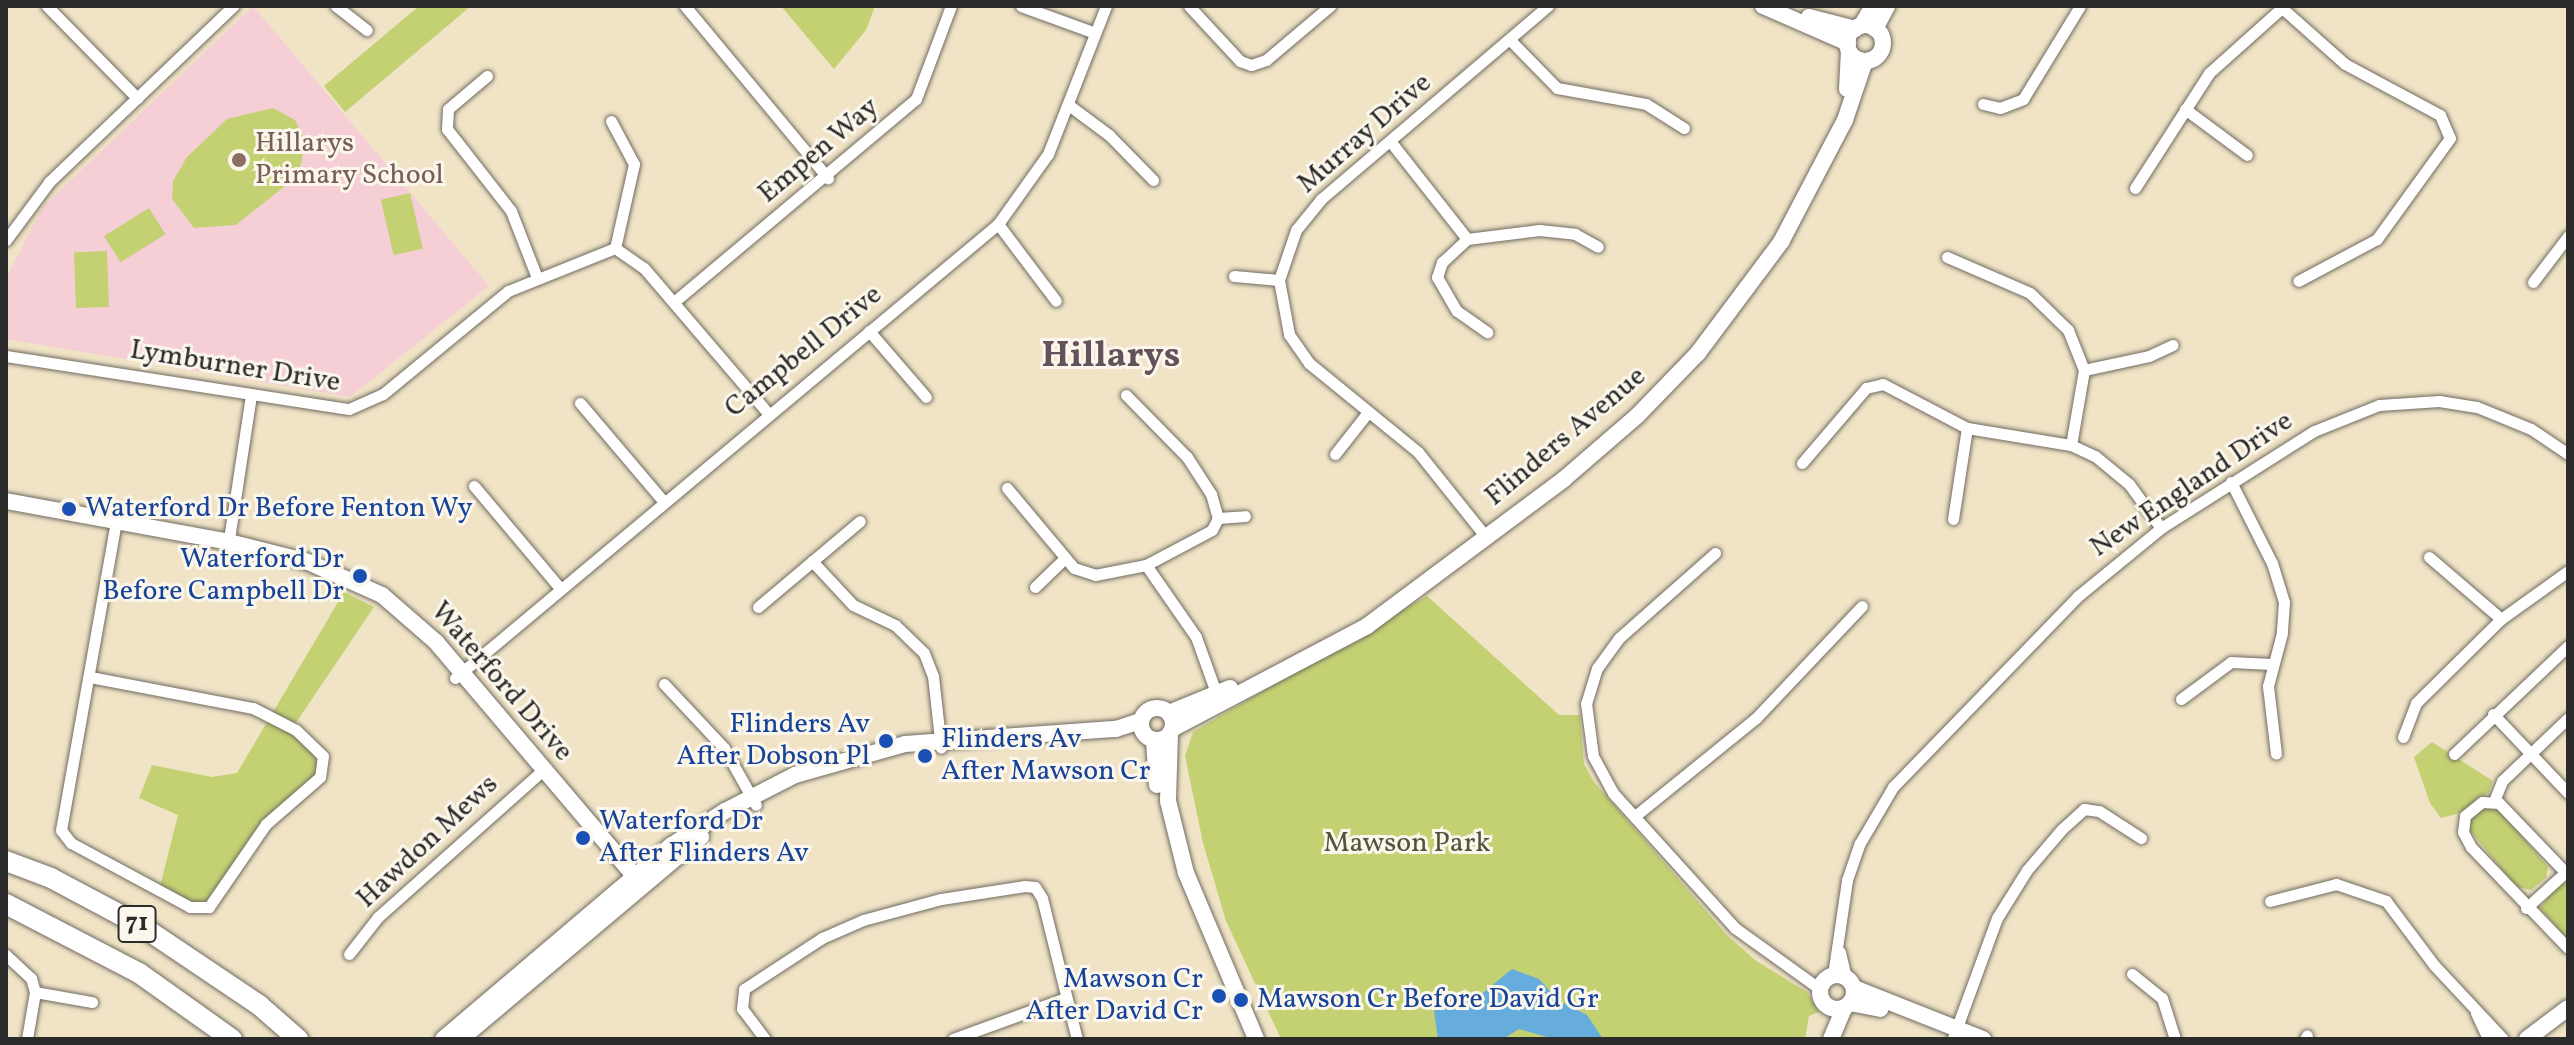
<!DOCTYPE html>
<style>
body{margin:0}
#map{position:relative;width:2574px;height:1045px;overflow:hidden;background:#f0e3c6;font-family:Vollkorn,serif}
div>[style]{position:absolute}
[style*='--x']{left:calc(var(--x)*1px);top:calc(var(--y)*1px);width:calc(var(--w)*1px);rotate:calc(var(--a)*1deg)}
.built>*{inset:0;background:#f6cfd6}
.green>*{inset:0;background:#c4d173;transform-origin:0 0}
.water>*{inset:0;background:#66acdc}
.roads{filter:drop-shadow(0 0 2px #706b61) drop-shadow(0 0 2px #706b61)}
.street>*{height:11px;margin:-5.5px;padding:0 5.5px;transform-origin:5.5px;border-radius:5.5px;background:#fff}
.secondary>*{height:16px;margin:-8px;padding:0 8px;transform-origin:8px;border-radius:8px;background:#fff}
.secondary>.ring{margin:-8px;padding:0;box-sizing:content-box;background:none;border:16px solid #fff;border-radius:50%}
.highway>*{height:20px;margin:-10px;padding:0 10px;transform-origin:10px;border-radius:10px;background:#fff}
.dots>*{width:22px;height:22px;translate:-50% -50%;box-sizing:border-box;border:4px solid #fbf7ec;border-radius:50%}
span{translate:-50% -50%;white-space:nowrap;text-align:center;line-height:1.15;-webkit-text-stroke:6px #fbf7ec;paint-order:stroke}
.shield-label span{padding:2px 6px;background:#fbf7ec;border:2px solid;border-radius:6px;-webkit-text-stroke-width:0}
.shield-label{font-size:26px;color:#2b2b2b;font-weight:700}
.street-label{font-size:28px;color:#2b2b2b}
.education-label{font-size:28px;color:#785e54}
.left{translate:0 -50%;text-align:left}
.transit-label{font-size:28px;color:#164399}
.right{translate:-100% -50%;text-align:right}
.park-label{font-size:28px;color:#51543d}
.district-label{font-size:36px;color:#635259;font-weight:700}
.frame{position:absolute;inset:0;border:8px solid #2b2b2b;pointer-events:none}
</style>
<div id="map">
<div class="built">
<div style="clip-path:polygon(253px 6px,489px 286px,350px 397px,6px 339px,6px 278px,43px 207px)"></div>
</div>
<div class="green">
<div style="clip-path:polygon(419px 6px,471px 6px,345px 112px,324px 86px)"></div>
<div style="clip-path:polygon(781px 6px,875px 6px,866px 30px,834px 69px)"></div>
<div style="clip-path:polygon(273px 108px,295px 120px,305px 140px,301px 165px,285px 186px,236px 225px,194px 228px,172px 199px,173px 181px,187px 157px,227px 119px)"></div>
<div style="left:410px;top:193px;width:57px;height:30px;rotate:77deg"></div>
<div style="left:149px;top:208px;width:31px;height:53px;rotate:58deg"></div>
<div style="left:107px;top:251px;width:56px;height:33px;rotate:88deg"></div>
<div style="clip-path:polygon(344px 592px,374px 607px,289px 733px,310px 745px,318px 766px,311px 786px,261px 822px,204px 909px,159px 890px,178px 815px,139px 798px,152px 765px,212px 777px,237px 773px)"></div>
<div style="clip-path:polygon(1427px 596px,1559px 715px,1580px 715px,1584px 764px,1594px 782px,1727px 935px,1755px 960px,1807px 992px,1819px 1012px,1809px 1016px,1805px 1039px,1281px 1039px,1226px 921px,1203px 843px,1185px 756px,1193px 732px)"></div>
<div style="clip-path:polygon(2432px 742px,2493px 781px,2489px 792px,2460px 813px,2441px 818px,2430px 803px,2414px 757px)"></div>
<div style="clip-path:polygon(2495px 805px,2548px 867px,2546px 878px,2531px 890px,2516px 887px,2469px 829px,2470px 819px,2481px 807px)"></div>
<div style="clip-path:polygon(2559px 884px,2568px 884px,2568px 940px,2540px 908px)"></div>
</div>
<div class="water">
<div style="clip-path:polygon(1512px 969px,1539px 979px,1558px 1000px,1587px 1015px,1603px 1039px,1554px 1039px,1519px 1029px,1503px 1039px,1438px 1039px,1434px 1011px,1444px 1004px,1473px 1001px)"></div>
</div>
<div class="roads">
<div class="street">
<div style="--x:47;--y:6;--w:129;--a:45.6"></div>
<div style="--x:336;--y:6;--w:39;--a:38"></div>
<div style="--x:685;--y:6;--w:224;--a:50.3"></div>
<div style="--x:1021;--y:6;--w:79;--a:20"></div>
<div style="--x:1189;--y:6;--w:75;--a:47.2"></div>
<div style="--x:1240;--y:61;--w:12;--a:20"></div>
<div style="--x:1251;--y:65;--w:16;--a:-18"></div>
<div style="--x:1266;--y:60;--w:84;--a:-40.2"></div>
<div style="--x:2282;--y:8;--w:84;--a:41.6"></div>
<div style="--x:2345;--y:64;--w:108;--a:28.2"></div>
<div style="--x:2440;--y:115;--w:25;--a:67"></div>
<div style="--x:2450;--y:138;--w:125;--a:125.9"></div>
<div style="--x:2377;--y:239;--w:89;--a:152"></div>
<div style="--x:1512;--y:42;--w:64;--a:45.6"></div>
<div style="--x:1557;--y:88;--w:90;--a:10.2"></div>
<div style="--x:1646;--y:104;--w:45;--a:32.3"></div>
<div style="--x:487;--y:76;--w:51;--a:139.8"></div>
<div style="--x:448;--y:109;--w:20;--a:93"></div>
<div style="--x:447;--y:129;--w:104;--a:52"></div>
<div style="--x:511;--y:211;--w:69;--a:68.7"></div>
<div style="--x:1983;--y:104;--w:17;--a:13"></div>
<div style="--x:2000;--y:108;--w:25;--a:-21"></div>
<div style="--x:2023;--y:99;--w:109;--a:-58.5"></div>
<div style="--x:1070;--y:106;--w:49;--a:36.6"></div>
<div style="--x:1109;--y:135;--w:63;--a:45.6"></div>
<div style="--x:2185;--y:109;--w:77;--a:36.6"></div>
<div style="--x:611;--y:121;--w:49;--a:61.9"></div>
<div style="--x:634;--y:164;--w:86;--a:102.7"></div>
<div style="--x:1390;--y:141;--w:125;--a:51.8"></div>
<div style="--x:1467;--y:239;--w:73;--a:-7.1"></div>
<div style="--x:1539;--y:230;--w:36;--a:6"></div>
<div style="--x:1575;--y:234;--w:26;--a:29"></div>
<div style="--x:2135;--y:188;--w:137;--a:-57.2"></div>
<div style="--x:2209;--y:73;--w:101;--a:-41.8"></div>
<div style="--x:998;--y:224;--w:96;--a:53"></div>
<div style="--x:1467;--y:239;--w:34;--a:137"></div>
<div style="--x:1442;--y:262;--w:16;--a:108"></div>
<div style="--x:1437;--y:277;--w:39;--a:60"></div>
<div style="--x:1457;--y:311;--w:37;--a:35"></div>
<div style="--x:6;--y:240;--w:72;--a:-53.4"></div>
<div style="--x:49;--y:182;--w:255;--a:-43.7"></div>
<div style="--x:1947;--y:257;--w:90;--a:23.4"></div>
<div style="--x:2030;--y:293;--w:53;--a:44.2"></div>
<div style="--x:2068;--y:330;--w:43;--a:68.2"></div>
<div style="--x:2084;--y:370;--w:76;--a:99.8"></div>
<div style="--x:1234;--y:276;--w:45;--a:5.1"></div>
<div style="--x:2533;--y:282;--w:58;--a:-52.7"></div>
<div style="--x:675;--y:301;--w:314;--a:-40"></div>
<div style="--x:916;--y:99;--w:99;--a:-69.4"></div>
<div style="--x:869;--y:331;--w:87;--a:49.2"></div>
<div style="--x:6;--y:356;--w:347;--a:8.8"></div>
<div style="--x:349;--y:409;--w:37;--a:-24"></div>
<div style="--x:383;--y:394;--w:162;--a:-39.5"></div>
<div style="--x:508;--y:291;--w:115;--a:-21.9"></div>
<div style="--x:615;--y:248;--w:35;--a:35"></div>
<div style="--x:644;--y:268;--w:189;--a:49.5"></div>
<div style="--x:2084;--y:370;--w:66;--a:-12.2"></div>
<div style="--x:2149;--y:356;--w:26;--a:-25"></div>
<div style="--x:1126;--y:395;--w:87;--a:45.5"></div>
<div style="--x:1187;--y:457;--w:44;--a:57"></div>
<div style="--x:1211;--y:494;--w:25;--a:74"></div>
<div style="--x:1218;--y:518;--w:13;--a:117"></div>
<div style="--x:1212;--y:530;--w:75;--a:152.1"></div>
<div style="--x:580;--y:403;--w:128;--a:49.7"></div>
<div style="--x:1335;--y:454;--w:53;--a:-51.8"></div>
<div style="--x:1802;--y:463;--w:99;--a:-49.5"></div>
<div style="--x:1866;--y:388;--w:17;--a:-13"></div>
<div style="--x:1883;--y:384;--w:95;--a:27.6"></div>
<div style="--x:1967;--y:428;--w:105;--a:9.3"></div>
<div style="--x:2071;--y:445;--w:26;--a:25"></div>
<div style="--x:2095;--y:456;--w:44;--a:39.5"></div>
<div style="--x:2129;--y:484;--w:54;--a:54"></div>
<div style="--x:2231;--y:482;--w:91;--a:63.2"></div>
<div style="--x:2272;--y:563;--w:41;--a:72.9"></div>
<div style="--x:2284;--y:602;--w:31;--a:94"></div>
<div style="--x:2282;--y:633;--w:55;--a:104.8"></div>
<div style="--x:2268;--y:686;--w:68;--a:83.3"></div>
<div style="--x:474;--y:486;--w:132;--a:49.9"></div>
<div style="--x:1007;--y:488;--w:104;--a:50.1"></div>
<div style="--x:1074;--y:568;--w:22;--a:18"></div>
<div style="--x:1095;--y:575;--w:52;--a:-11.1"></div>
<div style="--x:1146;--y:565;--w:88;--a:55.2"></div>
<div style="--x:1196;--y:637;--w:65;--a:70.2"></div>
<div style="--x:1218;--y:518;--w:27;--a:-4"></div>
<div style="--x:1953;--y:519;--w:92;--a:-81.3"></div>
<div style="--x:1486;--y:537;--w:109;--a:-128.7"></div>
<div style="--x:1418;--y:452;--w:141;--a:-140.8"></div>
<div style="--x:1309;--y:363;--w:35;--a:-125"></div>
<div style="--x:1289;--y:334;--w:55;--a:-100.5"></div>
<div style="--x:1279;--y:280;--w:53;--a:-71.2"></div>
<div style="--x:1296;--y:230;--w:40;--a:-51"></div>
<div style="--x:1321;--y:199;--w:298;--a:-40.4"></div>
<div style="--x:227;--y:552;--w:159;--a:-81.3"></div>
<div style="--x:1715;--y:553;--w:128;--a:138.5"></div>
<div style="--x:1619;--y:638;--w:37;--a:126"></div>
<div style="--x:1597;--y:668;--w:37;--a:107"></div>
<div style="--x:1586;--y:703;--w:53;--a:82.5"></div>
<div style="--x:1593;--y:756;--w:42;--a:61.6"></div>
<div style="--x:1613;--y:793;--w:182;--a:47.9"></div>
<div style="--x:1735;--y:928;--w:105;--a:35.7"></div>
<div style="--x:2429;--y:557;--w:95;--a:40.7"></div>
<div style="--x:812;--y:561;--w:60;--a:47"></div>
<div style="--x:853;--y:605;--w:47;--a:25.5"></div>
<div style="--x:895;--y:625;--w:40;--a:44"></div>
<div style="--x:924;--y:653;--w:25;--a:69"></div>
<div style="--x:933;--y:676;--w:72;--a:83.7"></div>
<div style="--x:1035;--y:587;--w:39;--a:-44"></div>
<div style="--x:758;--y:607;--w:133;--a:-40.1"></div>
<div style="--x:90;--y:677;--w:166;--a:10.8"></div>
<div style="--x:253;--y:708;--w:48;--a:27.1"></div>
<div style="--x:296;--y:730;--w:37;--a:44"></div>
<div style="--x:323;--y:756;--w:21;--a:98"></div>
<div style="--x:320;--y:777;--w:72;--a:139"></div>
<div style="--x:266;--y:824;--w:101;--a:124.5"></div>
<div style="--x:209;--y:907;--w:19;--a:180"></div>
<div style="--x:190;--y:907;--w:135;--a:-151.7"></div>
<div style="--x:71;--y:843;--w:16;--a:-128"></div>
<div style="--x:61;--y:830;--w:313;--a:-79.9"></div>
<div style="--x:455;--y:678;--w:708;--a:-39.9"></div>
<div style="--x:998;--y:224;--w:86;--a:-54.5"></div>
<div style="--x:1048;--y:154;--w:159;--a:-68.6"></div>
<div style="--x:664;--y:684;--w:88;--a:46.8"></div>
<div style="--x:724;--y:748;--w:65;--a:60.7"></div>
<div style="--x:2181;--y:699;--w:62;--a:-36.5"></div>
<div style="--x:2231;--y:662;--w:40;--a:2.9"></div>
<div style="--x:2493;--y:714;--w:109;--a:46.5"></div>
<div style="--x:2403;--y:737;--w:36;--a:-69"></div>
<div style="--x:2416;--y:703;--w:120;--a:-44.7"></div>
<div style="--x:2501;--y:619;--w:82;--a:-35.6"></div>
<div style="--x:2454;--y:754;--w:157;--a:-43.5"></div>
<div style="--x:2494;--y:801;--w:22;--a:-68"></div>
<div style="--x:2502;--y:781;--w:91;--a:-43.7"></div>
<div style="--x:1635;--y:816;--w:156;--a:-39"></div>
<div style="--x:1756;--y:718;--w:154;--a:-46.6"></div>
<div style="--x:2568;--y:875;--w:100;--a:-133.8"></div>
<div style="--x:2499;--y:803;--w:17;--a:-177"></div>
<div style="--x:2482;--y:802;--w:22;--a:141"></div>
<div style="--x:2465;--y:816;--w:16;--a:97"></div>
<div style="--x:2463;--y:832;--w:17;--a:62"></div>
<div style="--x:2471;--y:847;--w:140;--a:46.2"></div>
<div style="--x:2270;--y:901;--w:68;--a:-14.4"></div>
<div style="--x:2336;--y:884;--w:53;--a:18.8"></div>
<div style="--x:2386;--y:901;--w:80;--a:53.1"></div>
<div style="--x:2434;--y:965;--w:101;--a:47"></div>
<div style="--x:2526;--y:908;--w:57;--a:-42.1"></div>
<div style="--x:1840;--y:952;--w:26;--a:77"></div>
<div style="--x:349;--y:954;--w:47;--a:-51.9"></div>
<div style="--x:378;--y:917;--w:222;--a:-41.7"></div>
<div style="--x:6;--y:955;--w:34;--a:43"></div>
<div style="--x:31;--y:978;--w:15;--a:74"></div>
<div style="--x:35;--y:992;--w:48;--a:99.7"></div>
<div style="--x:2132;--y:974;--w:38;--a:39"></div>
<div style="--x:2162;--y:998;--w:43;--a:72.4"></div>
<div style="--x:1833;--y:975;--w:96;--a:-81.6"></div>
<div style="--x:1847;--y:880;--w:39;--a:-71"></div>
<div style="--x:1860;--y:843;--w:65;--a:-59.5"></div>
<div style="--x:1893;--y:787;--w:266;--a:-45.9"></div>
<div style="--x:2078;--y:596;--w:107;--a:-39.3"></div>
<div style="--x:2161;--y:528;--w:181;--a:-32.4"></div>
<div style="--x:2314;--y:431;--w:70;--a:-21.8"></div>
<div style="--x:2379;--y:405;--w:60;--a:-3.8"></div>
<div style="--x:2439;--y:401;--w:38;--a:9"></div>
<div style="--x:2477;--y:407;--w:58;--a:22.2"></div>
<div style="--x:2531;--y:429;--w:45;--a:34"></div>
<div style="--x:35;--y:992;--w:58;--a:10"></div>
<div style="--x:2476;--y:1013;--w:29;--a:65"></div>
<div style="--x:1953;--y:1038;--w:128;--a:-69.9"></div>
<div style="--x:1997;--y:918;--w:57;--a:-58"></div>
<div style="--x:2027;--y:870;--w:54;--a:-49.5"></div>
<div style="--x:2062;--y:829;--w:30;--a:-42"></div>
<div style="--x:2084;--y:809;--w:15;--a:8"></div>
<div style="--x:2099;--y:811;--w:50;--a:32.7"></div>
<div style="--x:765;--y:1039;--w:38;--a:-127"></div>
<div style="--x:742;--y:1009;--w:20;--a:-84"></div>
<div style="--x:744;--y:989;--w:93;--a:-33.2"></div>
<div style="--x:822;--y:938;--w:45;--a:-23.7"></div>
<div style="--x:863;--y:920;--w:81;--a:-15.1"></div>
<div style="--x:941;--y:899;--w:85;--a:-8.8"></div>
<div style="--x:1025;--y:886;--w:10;--a:6"></div>
<div style="--x:1035;--y:887;--w:13;--a:58"></div>
<div style="--x:1042;--y:898;--w:145;--a:76.1"></div>
<div style="--x:953;--y:1039;--w:117;--a:-20"></div>
<div style="--x:2305;--y:1039;--w:4;--a:-63"></div>
</div>
<div class="secondary">
<div style="--x:1763;--y:6;--w:93;--a:23.5"></div>
<div style="--x:1809;--y:17;--w:48;--a:14.6"></div>
<div class="ring" style="left:1847px;top:25px;width:20px;height:20px"></div>
<div style="--x:1861;--y:26;--w:23;--a:-59"></div>
<div style="--x:1875;--y:29;--w:26;--a:-62"></div>
<div style="--x:1847;--y:89;--w:38;--a:-87"></div>
<div style="--x:6;--y:501;--w:227;--a:10.4"></div>
<div style="--x:229;--y:542;--w:81;--a:14.2"></div>
<div style="--x:308;--y:562;--w:81;--a:24"></div>
<div style="--x:382;--y:595;--w:72;--a:41"></div>
<div style="--x:436;--y:642;--w:319;--a:49.7"></div>
<div class="ring" style="left:1141px;top:708px;width:16px;height:16px"></div>
<div style="--x:1169;--y:713;--w:66;--a:-22.3"></div>
<div style="--x:1172;--y:729;--w:221;--a:-27.8"></div>
<div style="--x:1367;--y:626;--w:246;--a:-36.7"></div>
<div style="--x:1564;--y:479;--w:96;--a:-40.8"></div>
<div style="--x:1637;--y:416;--w:88;--a:-45.9"></div>
<div style="--x:1698;--y:353;--w:139;--a:-53.2"></div>
<div style="--x:1781;--y:242;--w:138;--a:-62.3"></div>
<div style="--x:1845;--y:120;--w:62;--a:-71.3"></div>
<div style="--x:1170;--y:733;--w:68;--a:91.7"></div>
<div style="--x:1168;--y:801;--w:74;--a:76"></div>
<div style="--x:1186;--y:873;--w:180;--a:67.1"></div>
<div style="--x:1154;--y:740;--w:45;--a:86.2"></div>
<div class="ring" style="left:1820px;top:975px;width:18px;height:18px"></div>
<div style="--x:1854;--y:988;--w:139;--a:21.6"></div>
<div style="--x:1850;--y:1003;--w:31;--a:11"></div>
<div style="--x:443;--y:1039;--w:300;--a:-40.3"></div>
<div style="--x:672;--y:845;--w:63;--a:-32.7"></div>
<div style="--x:725;--y:811;--w:79;--a:-27.2"></div>
<div style="--x:795;--y:775;--w:114;--a:-15.7"></div>
<div style="--x:905;--y:744;--w:212;--a:-4.1"></div>
<div style="--x:1116;--y:729;--w:26;--a:-18"></div>
<div style="--x:461;--y:1039;--w:314;--a:-40.1"></div>
<div style="--x:1831;--y:1039;--w:34;--a:-67"></div>
<div style="--x:2527;--y:1039;--w:51;--a:-37.1"></div>
</div>
<div class="highway">
<div style="--x:6;--y:861;--w:48;--a:20.7"></div>
<div style="--x:51;--y:878;--w:104;--a:28"></div>
<div style="--x:143;--y:927;--w:140;--a:33.9"></div>
<div style="--x:259;--y:1005;--w:52;--a:41.1"></div>
<div style="--x:6;--y:904;--w:150;--a:27.4"></div>
<div style="--x:139;--y:973;--w:114;--a:35.4"></div>
</div>
</div>
<div class="dots">
<div style="left:239px;top:160px;background:#8d6e63"></div>
<div style="left:69px;top:509px;background:#1a4fb4"></div>
<div style="left:360px;top:576px;background:#1a4fb4"></div>
<div style="left:886px;top:741px;background:#1a4fb4"></div>
<div style="left:925px;top:756px;background:#1a4fb4"></div>
<div style="left:583px;top:838px;background:#1a4fb4"></div>
<div style="left:1219px;top:996px;background:#1a4fb4"></div>
<div style="left:1241px;top:1000px;background:#1a4fb4"></div>
</div>
<div class="shield-label">
<span style="left:137px;top:924px">71</span>
</div>
<div class="street-label">
<span style="left:1365px;top:134px;rotate:-41deg">Murray Drive</span>
<span style="left:819px;top:151px;rotate:-40deg">Empen Way</span>
<span style="left:804px;top:352px;rotate:-39deg">Campbell Drive</span>
<span style="left:235px;top:367px;rotate:9deg">Lymburner Drive</span>
<span style="left:1566px;top:437px;rotate:-40deg">Flinders Avenue</span>
<span style="left:2192px;top:485px;rotate:-34deg">New England Drive</span>
<span style="left:501px;top:682px;rotate:49deg">Waterford Drive</span>
<span style="left:428px;top:842px;rotate:-43deg">Hawdon Mews</span>
</div>
<div class="education-label">
<span class="left" style="left:255px;top:160px">Hillarys<br>Primary School</span>
</div>
<div class="transit-label">
<span class="left" style="left:85px;top:509px">Waterford Dr Before Fenton Wy</span>
<span class="right" style="left:344px;top:576px">Waterford Dr<br>Before Campbell Dr</span>
<span class="right" style="left:870px;top:741px">Flinders Av<br>After Dobson Pl</span>
<span class="left" style="left:941px;top:756px">Flinders Av<br>After Mawson Cr</span>
<span class="left" style="left:599px;top:838px">Waterford Dr<br>After Flinders Av</span>
<span class="right" style="left:1203px;top:996px">Mawson Cr<br>After David Cr</span>
<span class="left" style="left:1257px;top:1000px">Mawson Cr Before David Gr</span>
</div>
<div class="park-label">
<span style="left:1407px;top:844px">Mawson Park</span>
</div>
<div class="district-label">
<span style="left:1111px;top:358px">Hillarys</span>
</div>
<div class="frame"></div>
</div>
